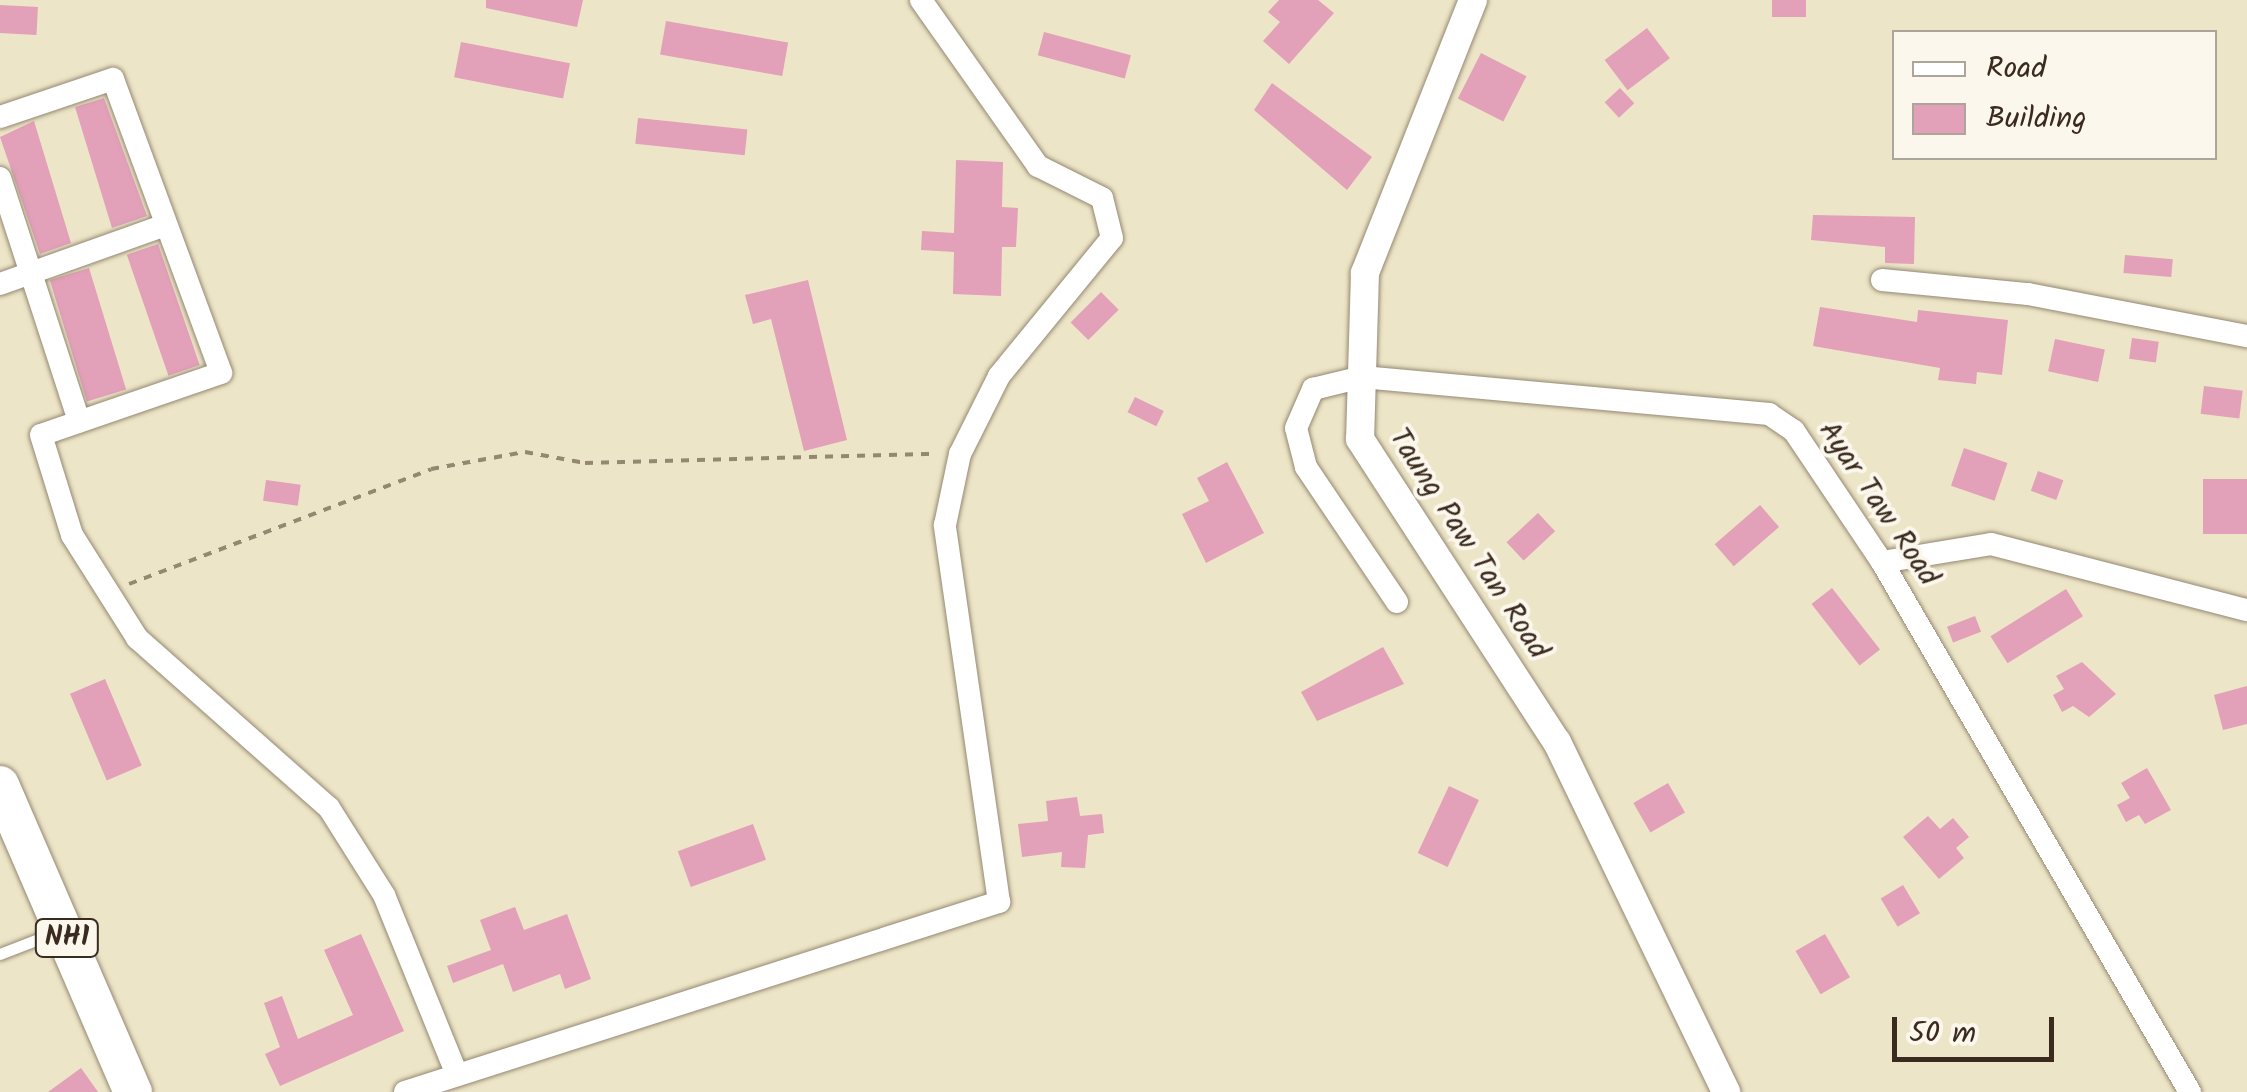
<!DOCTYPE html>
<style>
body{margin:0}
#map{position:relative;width:2247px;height:1092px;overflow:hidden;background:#ede5c7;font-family:Kalam,sans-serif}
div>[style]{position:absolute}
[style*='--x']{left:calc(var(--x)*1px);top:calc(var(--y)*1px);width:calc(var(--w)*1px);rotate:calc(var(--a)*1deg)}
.building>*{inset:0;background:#e2a0b9;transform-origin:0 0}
.path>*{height:4px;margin-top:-2px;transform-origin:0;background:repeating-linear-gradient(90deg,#948872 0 8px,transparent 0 16px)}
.roads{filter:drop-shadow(0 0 2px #948872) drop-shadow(0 0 2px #948872)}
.service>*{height:11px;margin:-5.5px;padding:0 5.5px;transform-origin:5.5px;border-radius:5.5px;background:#fff}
.minor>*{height:22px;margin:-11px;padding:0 11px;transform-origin:11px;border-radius:11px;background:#fff}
.tertiary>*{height:28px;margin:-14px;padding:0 14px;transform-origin:14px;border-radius:14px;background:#fff}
.trunk>*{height:38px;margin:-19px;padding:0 19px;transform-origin:19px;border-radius:19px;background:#fff}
span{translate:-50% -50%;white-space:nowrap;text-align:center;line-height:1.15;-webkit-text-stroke:8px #fbf7ec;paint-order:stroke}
.shield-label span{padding:2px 8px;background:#fbf7ec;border:2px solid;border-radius:8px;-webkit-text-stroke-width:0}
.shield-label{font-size:28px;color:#3b2a1e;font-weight:700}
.street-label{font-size:30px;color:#3b2a1e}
.legend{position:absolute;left:1892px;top:30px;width:325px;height:130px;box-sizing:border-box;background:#fbf7ec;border:2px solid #aea59a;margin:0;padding:12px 18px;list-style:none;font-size:30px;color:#3b2a1e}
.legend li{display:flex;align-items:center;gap:20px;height:50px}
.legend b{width:50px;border:2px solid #aea59a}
.scale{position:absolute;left:1892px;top:1017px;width:162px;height:45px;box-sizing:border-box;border:5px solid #3b2a1e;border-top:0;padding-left:12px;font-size:30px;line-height:35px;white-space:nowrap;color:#3b2a1e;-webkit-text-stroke:8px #fbf7ec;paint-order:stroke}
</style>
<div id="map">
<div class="building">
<div style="clip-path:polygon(486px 0,583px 0,577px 27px,486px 8px)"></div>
<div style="clip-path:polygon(1279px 0,1318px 0,1334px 13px,1289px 64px,1263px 41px,1280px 22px,1268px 12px)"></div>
<div style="left:1772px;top:0;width:34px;height:17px"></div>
<div style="left:0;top:5px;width:38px;height:28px;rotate:3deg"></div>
<div style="left:666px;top:21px;width:124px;height:34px;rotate:10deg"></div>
<div style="left:1647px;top:28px;width:38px;height:53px;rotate:53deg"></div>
<div style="left:1044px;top:32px;width:90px;height:24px;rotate:15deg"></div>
<div style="left:461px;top:42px;width:111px;height:36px;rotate:11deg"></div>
<div style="left:1481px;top:53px;width:51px;height:51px;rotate:27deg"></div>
<div style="clip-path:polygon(1272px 83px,1372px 157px,1347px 190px,1254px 110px)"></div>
<div style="left:1620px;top:88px;width:21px;height:21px;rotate:47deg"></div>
<div style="clip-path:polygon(104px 98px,147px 216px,112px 228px,75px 107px)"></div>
<div style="left:638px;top:118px;width:110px;height:26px;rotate:6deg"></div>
<div style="clip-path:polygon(34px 121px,71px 243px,40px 254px,0 137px)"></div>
<div style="clip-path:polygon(956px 160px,1003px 162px,1002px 207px,1018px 208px,1016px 247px,1002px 247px,1001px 296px,953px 294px,954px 252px,921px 250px,922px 231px,954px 233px)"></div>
<div style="clip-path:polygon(1813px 215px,1915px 217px,1914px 264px,1885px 263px,1885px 247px,1811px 240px)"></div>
<div style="left:158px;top:244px;width:128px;height:33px;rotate:71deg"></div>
<div style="left:2125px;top:255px;width:48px;height:18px;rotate:5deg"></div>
<div style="left:89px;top:268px;width:127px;height:41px;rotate:73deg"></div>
<div style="clip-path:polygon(808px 280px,847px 440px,804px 451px,771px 319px,753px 324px,745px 295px)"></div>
<div style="left:1101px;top:292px;width:25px;height:43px;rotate:45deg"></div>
<div style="clip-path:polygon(1820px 307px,1917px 322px,1918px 310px,2008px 320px,2002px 375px,1977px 372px,1976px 384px,1938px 380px,1940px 368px,1813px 346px)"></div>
<div style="left:2132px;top:338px;width:27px;height:21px;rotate:8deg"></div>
<div style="left:2055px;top:339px;width:51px;height:33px;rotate:12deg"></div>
<div style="left:2204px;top:386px;width:39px;height:28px;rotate:7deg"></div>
<div style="left:1135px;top:397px;width:32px;height:17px;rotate:26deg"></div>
<div style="left:1964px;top:448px;width:46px;height:40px;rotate:19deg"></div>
<div style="clip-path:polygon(1227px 462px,1264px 533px,1206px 563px,1182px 514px,1209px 501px,1197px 478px)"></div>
<div style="left:2038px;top:471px;width:27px;height:21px;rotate:20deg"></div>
<div style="left:2203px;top:479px;width:44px;height:55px"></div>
<div style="left:266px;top:480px;width:35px;height:21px;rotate:8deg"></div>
<div style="left:1760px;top:505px;width:29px;height:60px;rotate:49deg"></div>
<div style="left:1538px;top:513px;width:25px;height:43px;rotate:47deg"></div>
<div style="left:1832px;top:588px;width:78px;height:26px;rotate:52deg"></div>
<div style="left:2066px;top:589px;width:32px;height:89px;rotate:58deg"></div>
<div style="left:1975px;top:616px;width:17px;height:30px;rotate:69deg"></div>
<div style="clip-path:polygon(1383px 647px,1404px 684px,1317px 721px,1301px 692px)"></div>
<div style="clip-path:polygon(2082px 662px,2116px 694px,2089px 717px,2073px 706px,2062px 712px,2053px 695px,2064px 689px,2056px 676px)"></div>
<div style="left:105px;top:679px;width:94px;height:38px;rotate:67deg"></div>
<div style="clip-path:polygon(2247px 686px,2247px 724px,2223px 730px,2214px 695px)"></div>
<div style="clip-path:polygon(2147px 768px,2171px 810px,2145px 824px,2139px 815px,2126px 822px,2117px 805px,2130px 798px,2121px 783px)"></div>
<div style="left:1668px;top:783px;width:34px;height:40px;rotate:60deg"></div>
<div style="left:1449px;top:786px;width:33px;height:74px;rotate:25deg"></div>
<div style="clip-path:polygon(1077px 797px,1080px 816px,1102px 814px,1104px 833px,1088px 835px,1085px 868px,1061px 867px,1062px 852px,1022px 857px,1018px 824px,1048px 821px,1046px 801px)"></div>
<div style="clip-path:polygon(1928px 816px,1940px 829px,1953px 818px,1969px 837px,1956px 848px,1964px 858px,1939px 879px,1903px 837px)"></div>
<div style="left:753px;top:824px;width:38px;height:80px;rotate:70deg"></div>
<div style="left:1903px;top:885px;width:33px;height:26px;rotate:59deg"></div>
<div style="clip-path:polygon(515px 907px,524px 930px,567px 914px,591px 979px,565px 989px,560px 974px,513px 992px,503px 964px,453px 983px,447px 966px,491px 950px,480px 920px)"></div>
<div style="clip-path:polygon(361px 934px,404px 1031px,280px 1086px,265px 1054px,280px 1047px,264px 1003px,282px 996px,298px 1039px,353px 1015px,324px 950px)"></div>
<div style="left:1825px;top:934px;width:50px;height:34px;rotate:60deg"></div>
<div style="clip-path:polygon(81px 1068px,98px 1092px,48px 1092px)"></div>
</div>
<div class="path">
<div style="--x:129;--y:584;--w:323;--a:-20.8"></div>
<div style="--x:431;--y:469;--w:96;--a:-10.3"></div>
<div style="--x:525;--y:452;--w:61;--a:10.4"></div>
<div style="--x:585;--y:463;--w:351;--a:-1.5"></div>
</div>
<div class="roads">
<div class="service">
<div style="--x:0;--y:954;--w:63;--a:-21.3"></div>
</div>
<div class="minor">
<div style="--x:0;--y:117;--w:119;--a:-18.6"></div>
<div style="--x:113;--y:79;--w:313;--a:69.8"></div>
<div style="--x:221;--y:373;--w:190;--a:161"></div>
<div style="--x:41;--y:435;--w:105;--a:72.8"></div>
<div style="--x:72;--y:535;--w:122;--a:57.7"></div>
<div style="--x:137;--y:638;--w:256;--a:41.5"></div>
<div style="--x:329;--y:808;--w:103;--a:57.7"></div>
<div style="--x:384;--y:895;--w:194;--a:67.9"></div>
<div style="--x:0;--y:178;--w:256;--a:72"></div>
<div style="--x:1882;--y:280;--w:147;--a:5.5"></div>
<div style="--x:2028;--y:294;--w:223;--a:10.9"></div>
<div style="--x:0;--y:284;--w:176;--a:-19.6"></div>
<div style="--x:1882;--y:562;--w:110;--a:-9.4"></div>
<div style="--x:1991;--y:544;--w:264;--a:14.5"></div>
<div style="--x:1397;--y:602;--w:163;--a:-124"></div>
<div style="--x:1306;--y:467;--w:40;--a:-104.4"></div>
<div style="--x:1296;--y:428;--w:43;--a:-66.4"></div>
<div style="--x:1313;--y:389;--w:50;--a:-13.8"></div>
<div style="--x:1362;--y:377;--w:409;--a:5.2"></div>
<div style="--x:1769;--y:414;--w:30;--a:34"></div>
<div style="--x:1794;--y:431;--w:158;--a:56.1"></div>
<div style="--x:1882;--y:562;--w:613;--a:59.84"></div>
<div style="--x:405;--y:1092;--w:624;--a:-17.74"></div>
<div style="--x:999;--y:902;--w:381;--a:-98.2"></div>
<div style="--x:945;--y:525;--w:73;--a:-78.1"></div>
<div style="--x:960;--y:454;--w:87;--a:-63.4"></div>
<div style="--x:999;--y:376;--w:178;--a:-50.7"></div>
<div style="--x:1112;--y:238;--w:41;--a:-104"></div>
<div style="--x:1102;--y:198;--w:72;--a:-153.4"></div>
<div style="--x:1038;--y:166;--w:203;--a:-125.2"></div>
</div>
<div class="tertiary">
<div style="--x:1473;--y:0;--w:294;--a:111.6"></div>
<div style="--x:1365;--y:273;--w:166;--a:91.7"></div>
<div style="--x:1360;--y:439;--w:361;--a:57"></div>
<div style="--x:1557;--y:742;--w:389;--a:64.2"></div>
</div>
<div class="trunk">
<div style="--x:0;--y:785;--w:335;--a:66.6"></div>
</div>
</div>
<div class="shield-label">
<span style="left:67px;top:938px">NH1</span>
</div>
<div class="street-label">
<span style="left:1878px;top:504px;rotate:56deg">Ayar Taw Road</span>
<span style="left:1468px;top:544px;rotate:57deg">Taung Paw Tan Road</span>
</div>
<ul class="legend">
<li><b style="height:12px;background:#fff"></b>Road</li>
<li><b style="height:28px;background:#e2a0b9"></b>Building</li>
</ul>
<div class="scale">50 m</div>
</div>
